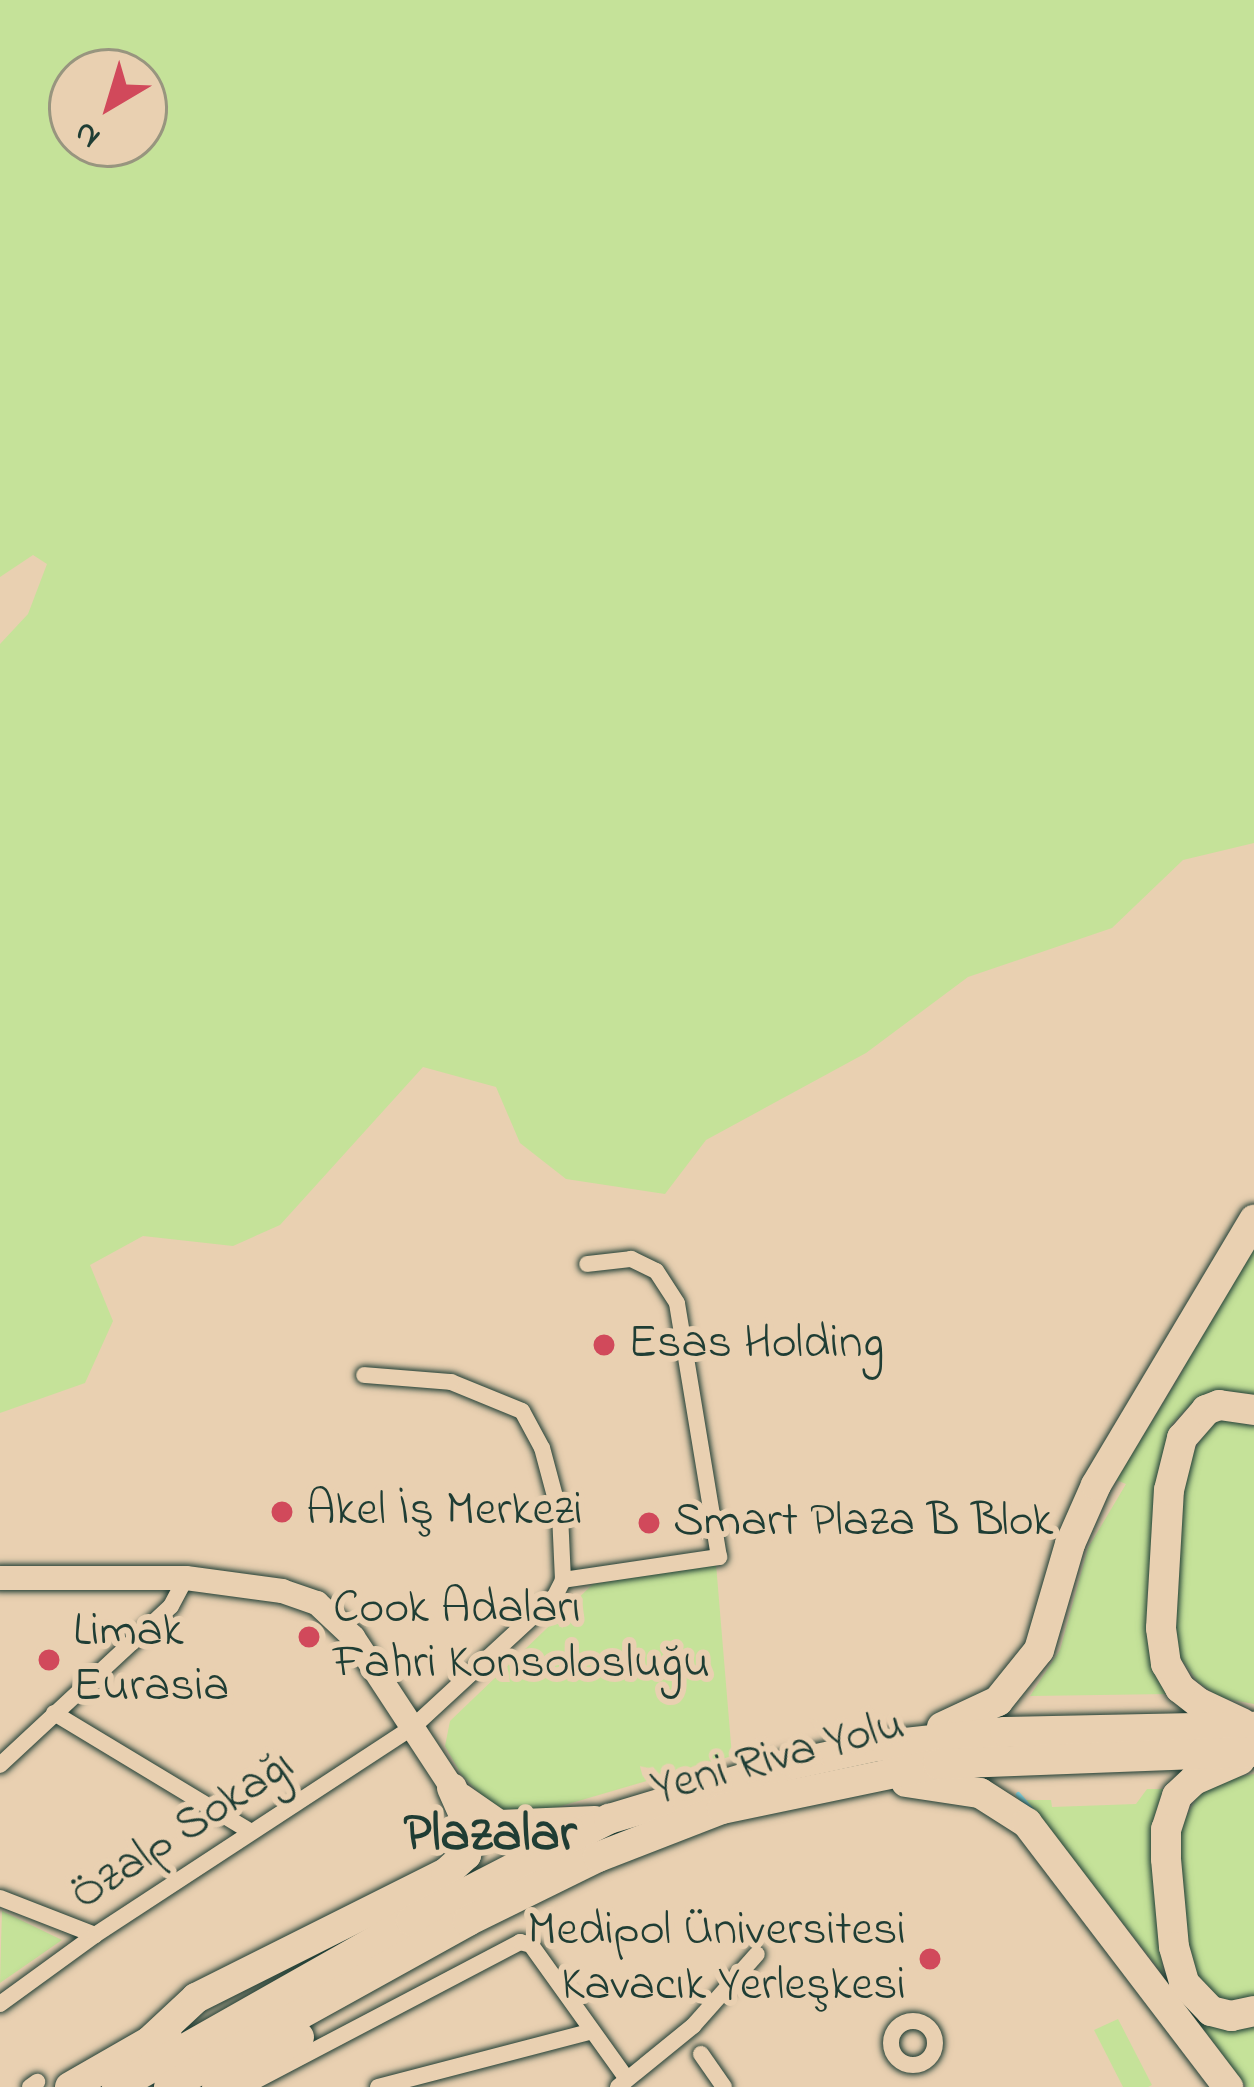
<!DOCTYPE html>
<meta charset="utf-8">
<style>
body{margin:0}
#map{position:relative;width:1254px;height:2087px;overflow:hidden;background:#e9d0b1;font-family:"Indie Flower",sans-serif}
div>[style]{position:absolute}
[style*='--x']{left:calc(var(--x)*1px);top:calc(var(--y)*1px);width:calc(var(--w)*1px);rotate:calc(var(--a)*1deg)}
.green>*{inset:0;background:#c5e299}
.stream>*{height:4.5px;margin:-2.25px;padding:0 2.25px;transform-origin:2.25px;border-radius:2.25px;background:#8ad9e7}
.roads{filter:drop-shadow(0 0 3px #1f3d34) drop-shadow(0 0 3px #1f3d34)}
.street>*{height:16px;margin:-8px;padding:0 8px;transform-origin:8px;border-radius:8px;background:#e9d0b1}
.street>.ring{margin:-8px;padding:0;box-sizing:content-box;background:none;border:16px solid #e9d0b1;border-radius:50%}
.secondary>*{height:24px;margin:-12px;padding:0 12px;transform-origin:12px;border-radius:12px;background:#e9d0b1}
.highway>*{height:30px;margin:-15px;padding:0 15px;transform-origin:15px;border-radius:15px;background:#e9d0b1}
.dots>*{width:33px;height:33px;translate:-50% -50%;box-sizing:border-box;border:6px solid #e9d0b1;border-radius:50%}
span{translate:-50% -50%;white-space:nowrap;text-align:center;line-height:1.15;-webkit-text-stroke:12px #e9d0b1;paint-order:stroke}
.poi-label{font-size:48px;color:#1f3d34}
.left{translate:0 -50%;text-align:left}
.right{translate:-100% -50%;text-align:right}
.street-label{font-size:48px;color:#1f3d34}
.quarter-label{font-size:54px;color:#1f3d34;font-weight:700}
.north{position:absolute;left:48px;top:48px;width:120px;height:120px;box-sizing:border-box;background:#e9d0b1;border:3px solid #98957f;border-radius:50%;rotate:218deg;font-size:33px;font-weight:700;line-height:48px;text-align:center;color:#1f3d34}
.north::after{content:'';display:block;margin:auto;width:42px;height:54px;background:#d1495b;clip-path:polygon(50% 0,100% 100%,50% 72%,0 100%)}
</style>
<div id="map">
<div class="green">
<div style="clip-path:polygon(evenodd,0 0,1254px 0,1254px 843px,1183px 860px,1112px 928px,968px 977px,866px 1053px,706px 1140px,665px 1194px,566px 1179px,520px 1143px,496px 1087px,423px 1067px,280px 1225px,233px 1246px,143px 1236px,90px 1265px,113px 1321px,85px 1383px,0 1413px,0 644px,28px 614px,47px 564px,33px 555px,0 577px,0 0,72px 72px,144px 72px,144px 144px,72px 144px,72px 72px)"></div>
<div style="clip-path:polygon(1254px 1241px,1254px 1395px,1227px 1391px,1205px 1396px,1186px 1409px,1171px 1425px,1159px 1467px,1147px 1597px,1154px 1668px,1169px 1694px,1030px 1696px,1060px 1650px,1088px 1548px,1126px 1484px,1116px 1480px,1184px 1369px,1178px 1363px)"></div>
<div style="clip-path:polygon(1221px 1419px,1254px 1426px,1254px 1704px,1221px 1698px,1198px 1682px,1179px 1656px,1176px 1629px,1185px 1467px,1210px 1424px)"></div>
<div style="clip-path:polygon(716px 1564px,732px 1756px,534px 1814px,495px 1809px,461px 1774px,445px 1746px,450px 1721px,593px 1584px)"></div>
<div style="clip-path:polygon(1254px 1774px,1254px 1997px,1236px 2004px,1213px 1996px,1195px 1975px,1187px 1949px,1179px 1830px,1199px 1794px,1231px 1778px)"></div>
<div style="clip-path:polygon(1147px 1789px,1163px 1789px,1153px 1823px,1152px 1861px,1163px 1974px,1026px 1800px,1051px 1800px,1052px 1807px,1136px 1804px)"></div>
<div style="clip-path:polygon(2px 1911px,62px 1940px,0 1983px,1px 1944px)"></div>
<div style="clip-path:polygon(1118px 2019px,1152px 2085px,1148px 2087px,1123px 2087px,1094px 2030px)"></div>
<div style="clip-path:polygon(1197px 2020px,1221px 2029px,1254px 2027px,1254px 2087px,1246px 2087px)"></div>
</div>
<div class="stream">
<div style="--x:1018;--y:1794;--w:21;--a:49"></div>
</div>
<div class="roads">
<div class="street">
<div style="--x:563;--y:1580;--w:158;--a:-8.4"></div>
<div style="--x:719;--y:1557;--w:257;--a:-99.4"></div>
<div style="--x:677;--y:1303;--w:38;--a:-123"></div>
<div style="--x:656;--y:1271;--w:28;--a:-154"></div>
<div style="--x:631;--y:1259;--w:44;--a:173.5"></div>
<div style="--x:54;--y:1713;--w:230;--a:31.1"></div>
<div style="--x:0;--y:1765;--w:233;--a:-42.9"></div>
<div style="--x:171;--y:1606;--w:32;--a:-62"></div>
<div style="--x:0;--y:1898;--w:102;--a:21.3"></div>
<div style="--x:0;--y:2004;--w:117;--a:-36"></div>
<div style="--x:95;--y:1935;--w:380;--a:-33.2"></div>
<div style="--x:413;--y:1727;--w:193;--a:-42.7"></div>
<div style="--x:555;--y:1596;--w:18;--a:-63"></div>
<div style="--x:563;--y:1580;--w:65;--a:-92.6"></div>
<div style="--x:560;--y:1515;--w:69;--a:-105"></div>
<div style="--x:542;--y:1448;--w:42;--a:-118.4"></div>
<div style="--x:522;--y:1411;--w:77;--a:-157.8"></div>
<div style="--x:451;--y:1382;--w:87;--a:-175.4"></div>
<div class="ring" style="left:891px;top:2021px;width:28px;height:28px"></div>
<div style="--x:701;--y:2054;--w:40;--a:55.1"></div>
<div style="--x:30;--y:2087;--w:9;--a:-36"></div>
<div style="--x:244;--y:2087;--w:312;--a:-27.7"></div>
<div style="--x:520;--y:1942;--w:11;--a:15"></div>
<div style="--x:531;--y:1945;--w:165;--a:54.4"></div>
<div style="--x:378;--y:2087;--w:218;--a:-14.6"></div>
<div style="--x:618;--y:2087;--w:97;--a:-39.1"></div>
<div style="--x:693;--y:2026;--w:96;--a:-48.4"></div>
</div>
<div class="secondary">
<div style="--x:0;--y:1578;--w:186;--a:0"></div>
<div style="--x:186;--y:1578;--w:97;--a:7.7"></div>
<div style="--x:282;--y:1591;--w:37;--a:19"></div>
<div style="--x:317;--y:1603;--w:50;--a:43.4"></div>
<div style="--x:353;--y:1637;--w:181;--a:56.7"></div>
</div>
<div class="highway">
<div style="--x:1242;--y:1723;--w:47;--a:-155.1"></div>
<div style="--x:1199;--y:1703;--w:24;--a:-142"></div>
<div style="--x:1180;--y:1688;--w:28;--a:-120"></div>
<div style="--x:1166;--y:1664;--w:36;--a:-98"></div>
<div style="--x:1161;--y:1628;--w:138;--a:-86.7"></div>
<div style="--x:1169;--y:1490;--w:54;--a:-76"></div>
<div style="--x:1182;--y:1438;--w:37;--a:-49"></div>
<div style="--x:1206;--y:1410;--w:14;--a:-21"></div>
<div style="--x:1219;--y:1405;--w:35;--a:8"></div>
<div style="--x:942;--y:1727;--w:62;--a:-24.9"></div>
<div style="--x:998;--y:1701;--w:65;--a:-51.2"></div>
<div style="--x:1039;--y:1650;--w:110;--a:-73.7"></div>
<div style="--x:1070;--y:1544;--w:64;--a:-66.2"></div>
<div style="--x:1096;--y:1485;--w:309;--a:-59.2"></div>
<div style="--x:1240;--y:1760;--w:50;--a:156.5"></div>
<div style="--x:1194;--y:1780;--w:23;--a:137"></div>
<div style="--x:1177;--y:1796;--w:35;--a:108"></div>
<div style="--x:1166;--y:1829;--w:30;--a:90"></div>
<div style="--x:1166;--y:1859;--w:88;--a:84.8"></div>
<div style="--x:1174;--y:1947;--w:37;--a:74"></div>
<div style="--x:1184;--y:1983;--w:39;--a:46"></div>
<div style="--x:1211;--y:2011;--w:21;--a:14"></div>
<div style="--x:1231;--y:2016;--w:24;--a:-12"></div>
<div style="--x:906;--y:1782;--w:75;--a:8.5"></div>
<div style="--x:980;--y:1793;--w:56;--a:32.6"></div>
<div style="--x:1027;--y:1823;--w:332;--a:52.7"></div>
<div style="--x:460;--y:1798;--w:47;--a:34.7"></div>
<div style="--x:499;--y:1825;--w:96;--a:-2.4"></div>
<div style="--x:151;--y:2040;--w:62;--a:-43"></div>
<div style="--x:196;--y:1998;--w:280;--a:-26.6"></div>
<div style="--x:446;--y:1873;--w:27;--a:-42"></div>
<div style="--x:466;--y:1855;--w:23;--a:-75"></div>
<div style="--x:472;--y:1833;--w:49;--a:-114"></div>
<div style="--x:70;--y:2087;--w:111;--a:-29.8"></div>
<div style="--x:117;--y:2087;--w:338;--a:-29.5"></div>
<div style="--x:411;--y:1921;--w:223;--a:-27.3"></div>
<div style="--x:609;--y:1819;--w:188;--a:-16.7"></div>
<div style="--x:789;--y:1765;--w:91;--a:-12.1"></div>
<div style="--x:878;--y:1746;--w:128;--a:-6.3"></div>
<div style="--x:1005;--y:1732;--w:249;--a:-1.2"></div>
<div style="--x:169;--y:2087;--w:342;--a:-29"></div>
<div style="--x:468;--y:1921;--w:145;--a:-26.2"></div>
<div style="--x:598;--y:1857;--w:133;--a:-21.2"></div>
<div style="--x:722;--y:1809;--w:221;--a:-11.8"></div>
<div style="--x:938;--y:1764;--w:316;--a:-2.2"></div>
<div style="--x:217;--y:2087;--w:96;--a:-31.4"></div>
</div>
</div>
<div class="dots">
<div style="left:604px;top:1345px;background:#d1495b"></div>
<div style="left:282px;top:1512px;background:#d1495b"></div>
<div style="left:649px;top:1523px;background:#d1495b"></div>
<div style="left:309px;top:1637px;background:#d1495b"></div>
<div style="left:49px;top:1660px;background:#d1495b"></div>
<div style="left:930px;top:1959px;background:#d1495b"></div>
</div>
<div class="poi-label">
<span class="left" style="left:628px;top:1345px">Esas Holding</span>
<span class="left" style="left:306px;top:1512px">Akel İş Merkezi</span>
<span class="left" style="left:673px;top:1523px">Smart Plaza B Blok</span>
<span class="left" style="left:333px;top:1637px">Cook Adaları<br>Fahri Konsolosluğu</span>
<span class="left" style="left:73px;top:1660px">Limak<br>Eurasia</span>
<span class="right" style="left:906px;top:1959px">Medipol Üniversitesi<br>Kavacık Yerleşkesi</span>
</div>
<div class="street-label">
<span style="left:778px;top:1758px;rotate:-15deg">Yeni Riva Yolu</span>
<span style="left:183px;top:1831px;rotate:-33deg">Özalp Sokağı</span>
</div>
<div class="quarter-label">
<span style="left:490px;top:1836px">Plazalar</span>
</div>
<div class="north">N</div>
</div>
